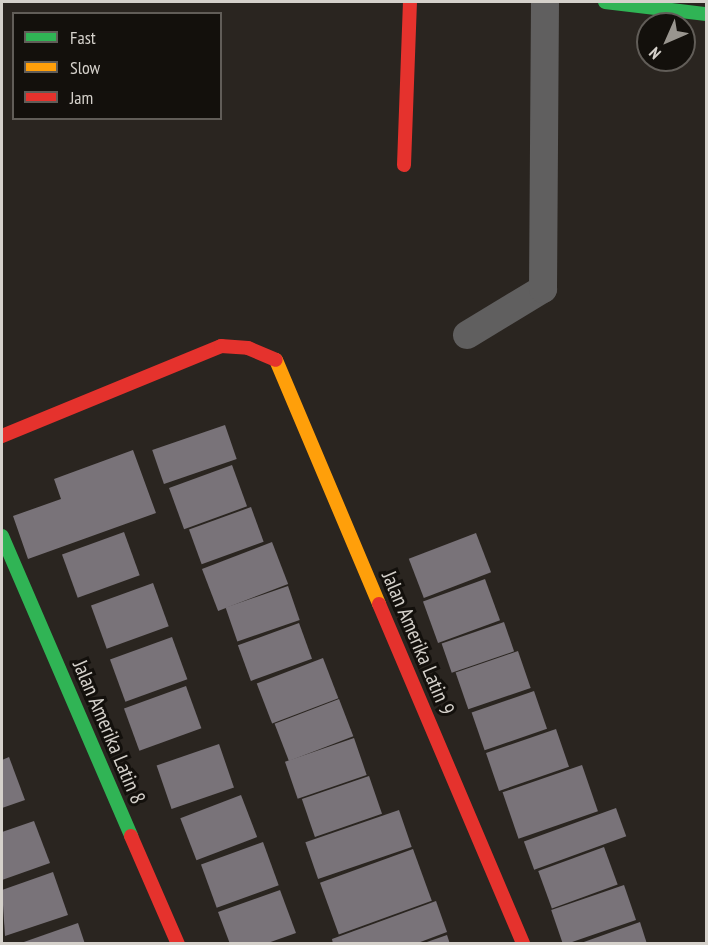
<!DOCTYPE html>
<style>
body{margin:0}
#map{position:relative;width:708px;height:945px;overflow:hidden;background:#2a2520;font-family:"PT Sans Narrow",sans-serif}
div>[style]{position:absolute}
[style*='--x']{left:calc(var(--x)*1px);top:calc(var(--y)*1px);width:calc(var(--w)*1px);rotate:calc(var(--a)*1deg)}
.building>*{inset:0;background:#797379;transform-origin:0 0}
.lane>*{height:28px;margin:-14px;padding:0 14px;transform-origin:14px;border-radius:14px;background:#605f5f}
.fast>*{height:14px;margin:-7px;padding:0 7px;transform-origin:7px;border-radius:7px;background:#30b455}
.slow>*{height:14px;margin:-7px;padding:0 7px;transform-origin:7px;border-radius:7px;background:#ff9f0a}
.jam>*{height:14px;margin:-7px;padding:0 7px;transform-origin:7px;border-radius:7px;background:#e5322d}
span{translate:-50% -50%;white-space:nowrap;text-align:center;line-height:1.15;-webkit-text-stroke:6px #13100c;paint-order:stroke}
.street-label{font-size:21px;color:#d5d1cb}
.frame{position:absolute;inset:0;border:3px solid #d5d1cb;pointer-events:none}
.legend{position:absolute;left:12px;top:12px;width:210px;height:108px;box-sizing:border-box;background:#13100c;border:2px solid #615d58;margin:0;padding:8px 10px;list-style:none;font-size:18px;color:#d5d1cb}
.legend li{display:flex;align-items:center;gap:12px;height:30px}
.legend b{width:30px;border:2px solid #615d58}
.north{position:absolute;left:636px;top:12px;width:60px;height:60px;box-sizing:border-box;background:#13100c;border:2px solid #615d58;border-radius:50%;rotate:225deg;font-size:16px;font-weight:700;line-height:24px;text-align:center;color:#d5d1cb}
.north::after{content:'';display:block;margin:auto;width:21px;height:27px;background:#99958f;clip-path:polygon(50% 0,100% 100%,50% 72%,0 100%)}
</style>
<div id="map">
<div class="building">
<div style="left:225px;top:425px;width:36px;height:77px;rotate:71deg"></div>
<div style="clip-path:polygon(133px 450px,156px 513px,28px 559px,13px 516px,61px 499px,54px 479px)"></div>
<div style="left:232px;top:465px;width:44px;height:67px;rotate:70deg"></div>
<div style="left:251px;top:507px;width:37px;height:66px;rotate:70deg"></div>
<div style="left:124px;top:532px;width:46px;height:66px;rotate:70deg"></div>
<div style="left:476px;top:533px;width:42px;height:72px;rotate:69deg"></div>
<div style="left:272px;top:542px;width:45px;height:75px;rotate:69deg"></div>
<div style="left:485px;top:579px;width:44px;height:66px;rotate:70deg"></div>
<div style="left:153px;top:583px;width:46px;height:66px;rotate:70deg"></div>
<div style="left:288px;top:586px;width:36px;height:66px;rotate:71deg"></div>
<div style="left:504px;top:622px;width:31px;height:66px;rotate:71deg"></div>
<div style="left:299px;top:623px;width:38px;height:65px;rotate:70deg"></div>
<div style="left:172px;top:637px;width:45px;height:66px;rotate:70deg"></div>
<div style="left:518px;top:651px;width:39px;height:66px;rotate:71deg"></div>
<div style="left:323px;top:658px;width:43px;height:71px;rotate:69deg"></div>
<div style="left:186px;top:686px;width:45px;height:66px;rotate:70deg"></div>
<div style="left:534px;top:691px;width:40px;height:66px;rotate:71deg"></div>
<div style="left:339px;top:699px;width:40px;height:69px;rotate:69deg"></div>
<div style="left:556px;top:729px;width:40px;height:74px;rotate:71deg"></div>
<div style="left:354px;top:738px;width:39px;height:73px;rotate:71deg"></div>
<div style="left:219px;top:744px;width:46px;height:66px;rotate:71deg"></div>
<div style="clip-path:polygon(9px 757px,25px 800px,2px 808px,2px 760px)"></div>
<div style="left:582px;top:765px;width:49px;height:84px;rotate:71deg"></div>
<div style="left:369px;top:776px;width:40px;height:71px;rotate:71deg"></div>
<div style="left:241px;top:795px;width:45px;height:65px;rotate:69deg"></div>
<div style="left:616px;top:808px;width:30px;height:98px;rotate:70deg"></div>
<div style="left:399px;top:810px;width:39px;height:99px;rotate:71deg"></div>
<div style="clip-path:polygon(34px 821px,50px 863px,2px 880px,2px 832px)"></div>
<div style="left:263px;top:842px;width:46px;height:66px;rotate:70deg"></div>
<div style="left:604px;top:847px;width:40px;height:70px;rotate:70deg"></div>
<div style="left:413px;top:849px;width:55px;height:99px;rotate:70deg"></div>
<div style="clip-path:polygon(53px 872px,68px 915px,5px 936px,2px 890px)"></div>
<div style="left:624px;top:885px;width:37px;height:77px;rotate:71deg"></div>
<div style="clip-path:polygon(280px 890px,296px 933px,265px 944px,230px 944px,218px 912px)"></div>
<div style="clip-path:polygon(436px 901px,447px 932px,415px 944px,333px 944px,332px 939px)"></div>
<div style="clip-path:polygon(640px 922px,647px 944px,581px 944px,581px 943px)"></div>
<div style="clip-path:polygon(78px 923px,85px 944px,21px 944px,21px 943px)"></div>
<div style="clip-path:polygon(447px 935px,450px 944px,424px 944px,424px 943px)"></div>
</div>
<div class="lane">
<div style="--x:467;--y:335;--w:89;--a:-31.2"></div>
<div style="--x:543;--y:289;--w:287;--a:-89.6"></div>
</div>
<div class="fast">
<div style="--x:605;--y:2;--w:102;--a:6.8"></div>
<div style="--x:2;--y:536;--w:327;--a:66.7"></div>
</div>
<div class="slow">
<div style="--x:276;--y:360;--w:265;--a:67.1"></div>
</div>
<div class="jam">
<div style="--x:404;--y:165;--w:163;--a:-87.9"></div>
<div style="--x:2;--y:436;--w:237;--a:-22.3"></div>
<div style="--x:221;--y:346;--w:27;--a:4"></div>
<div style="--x:248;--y:348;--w:30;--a:23"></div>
<div style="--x:379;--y:604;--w:369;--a:67"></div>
<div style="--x:131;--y:836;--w:118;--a:66.5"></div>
</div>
<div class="street-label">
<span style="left:418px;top:643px;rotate:67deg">Jalan Amerika Latin 9</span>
<span style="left:109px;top:732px;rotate:67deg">Jalan Amerika Latin 8</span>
</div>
<div class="frame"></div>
<ul class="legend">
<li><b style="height:8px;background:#30b455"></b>Fast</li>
<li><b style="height:8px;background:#ff9f0a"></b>Slow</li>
<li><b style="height:8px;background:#e5322d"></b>Jam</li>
</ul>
<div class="north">N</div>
</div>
